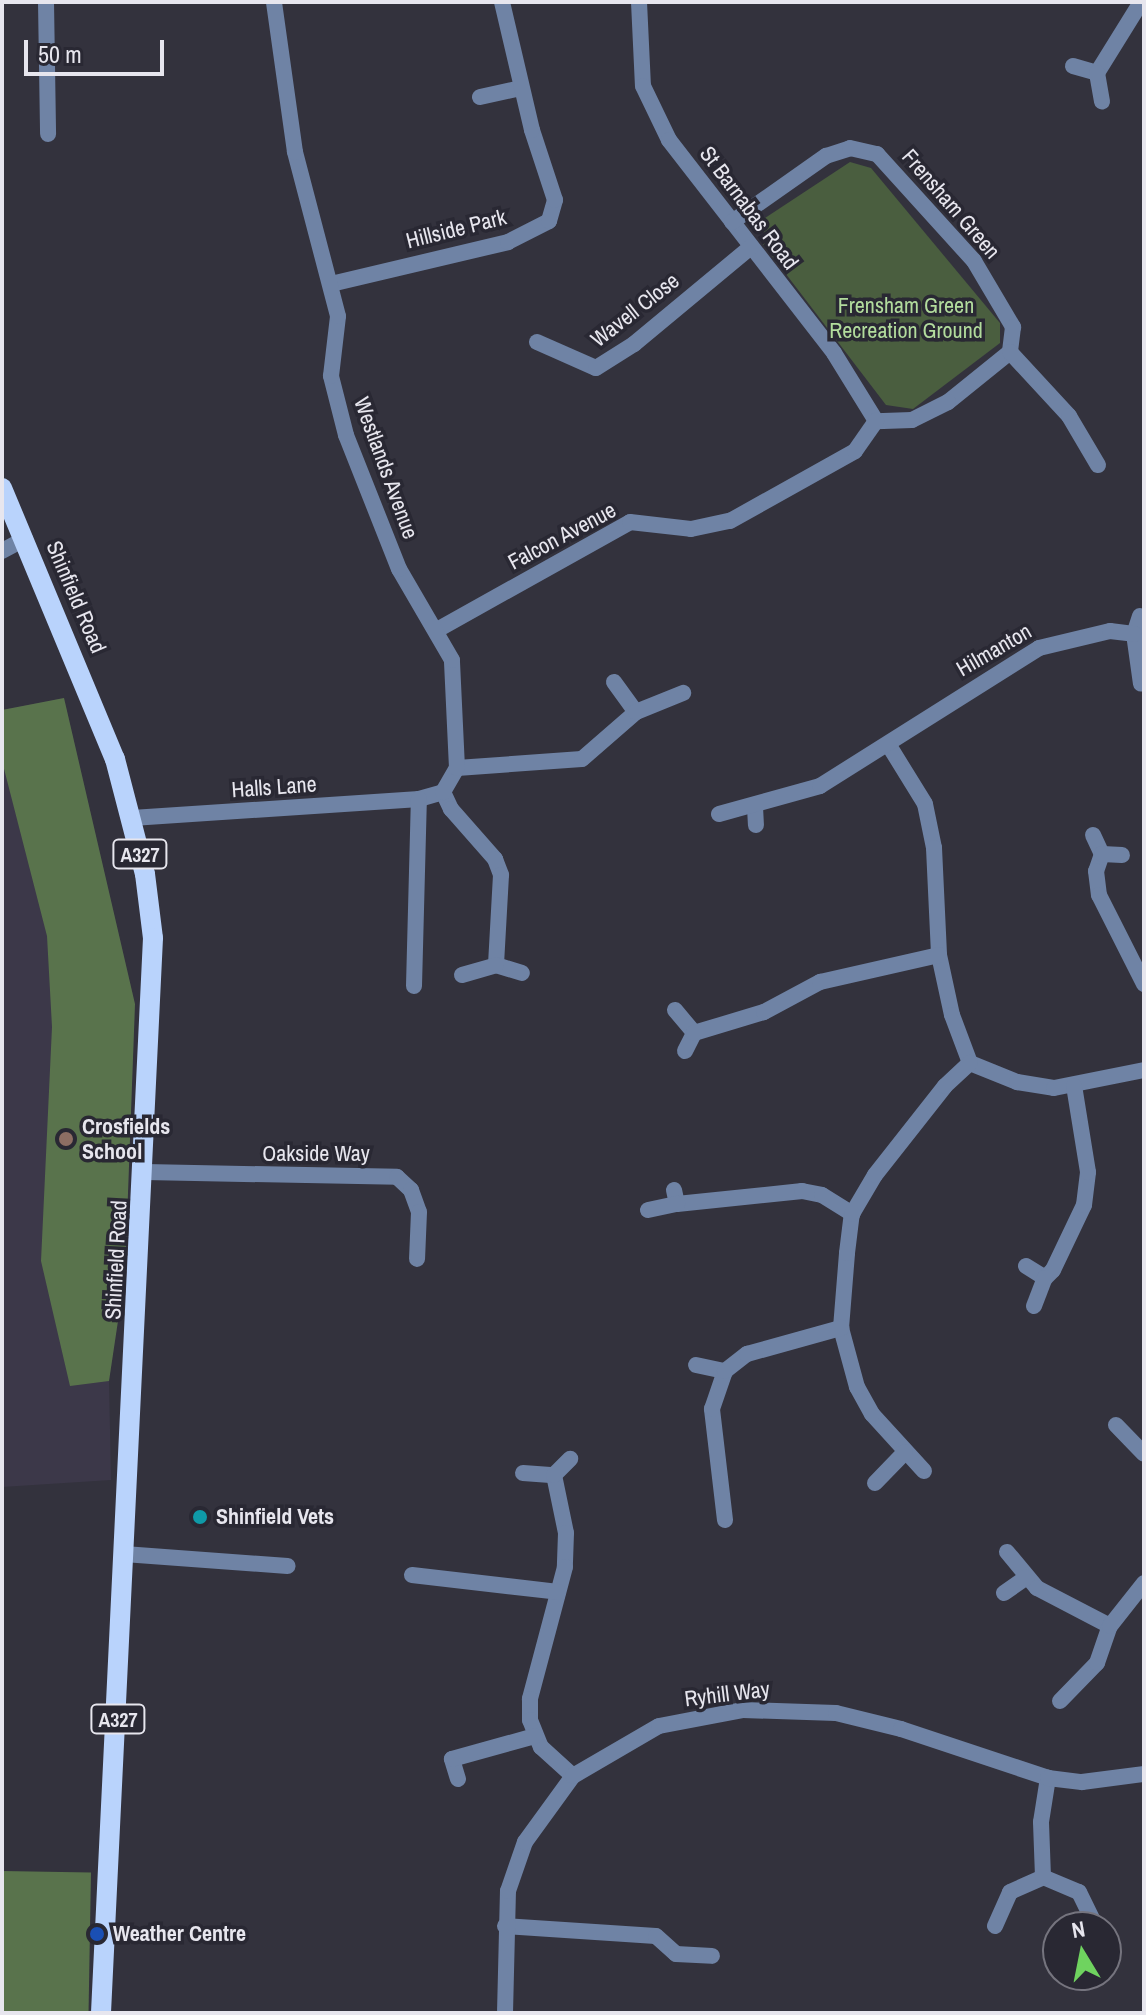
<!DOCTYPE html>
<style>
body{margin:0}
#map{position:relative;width:1146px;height:2015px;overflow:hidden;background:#33323d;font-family:"Archivo Narrow",sans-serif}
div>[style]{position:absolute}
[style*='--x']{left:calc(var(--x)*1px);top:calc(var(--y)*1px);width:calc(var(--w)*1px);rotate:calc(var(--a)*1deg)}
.education>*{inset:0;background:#3c3849}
.green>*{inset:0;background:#4a5e3f}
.forest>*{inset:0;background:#59734c;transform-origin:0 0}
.street>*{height:16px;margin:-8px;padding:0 8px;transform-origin:8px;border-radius:8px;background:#6f83a5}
.primary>*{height:20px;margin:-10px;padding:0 10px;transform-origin:10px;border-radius:10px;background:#b9d3fc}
.dots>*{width:22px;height:22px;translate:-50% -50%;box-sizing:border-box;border:4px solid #292833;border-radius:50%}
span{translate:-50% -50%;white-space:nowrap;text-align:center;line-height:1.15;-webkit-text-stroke:7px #292833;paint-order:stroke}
.shield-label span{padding:2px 6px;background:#292833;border:2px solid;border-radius:6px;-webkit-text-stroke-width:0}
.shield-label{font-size:20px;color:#e7e6ee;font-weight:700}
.street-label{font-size:22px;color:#e7e6ee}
.park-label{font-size:22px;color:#b2dc9d}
.poi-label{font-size:22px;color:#e7e6ee;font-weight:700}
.left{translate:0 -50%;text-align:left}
.frame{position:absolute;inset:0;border:4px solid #e7e6ee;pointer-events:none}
.north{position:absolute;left:1042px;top:1911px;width:80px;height:80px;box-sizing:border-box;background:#292833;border:2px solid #75747e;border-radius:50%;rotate:350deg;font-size:22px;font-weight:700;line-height:32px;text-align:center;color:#e7e6ee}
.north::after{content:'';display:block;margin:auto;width:28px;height:36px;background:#6fd35f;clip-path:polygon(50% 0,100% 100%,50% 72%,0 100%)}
.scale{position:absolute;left:24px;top:40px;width:140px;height:36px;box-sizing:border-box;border:4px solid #e7e6ee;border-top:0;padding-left:10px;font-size:24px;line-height:28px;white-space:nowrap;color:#e7e6ee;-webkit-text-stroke:6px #292833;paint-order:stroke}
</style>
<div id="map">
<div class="education">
<div style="clip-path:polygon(64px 698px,135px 1004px,125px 1274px,109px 1381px,111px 1480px,2px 1487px,2px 710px)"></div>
</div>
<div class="green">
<div style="clip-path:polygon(850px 162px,871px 168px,1000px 323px,1000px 343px,913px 409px,886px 405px,763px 244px,765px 218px)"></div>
</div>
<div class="forest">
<div style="clip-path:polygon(64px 698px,135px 1004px,125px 1274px,109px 1381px,70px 1386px,41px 1261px,52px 1027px,47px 936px,2px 761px,2px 710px)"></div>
<div style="left:2px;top:1871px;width:89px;height:142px;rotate:1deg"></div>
</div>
<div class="street">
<div style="--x:46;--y:2;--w:132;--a:89.1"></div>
<div style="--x:639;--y:2;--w:84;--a:87.3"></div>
<div style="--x:643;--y:86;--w:60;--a:64.3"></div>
<div style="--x:669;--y:140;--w:269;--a:52.2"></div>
<div style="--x:834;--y:353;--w:80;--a:58.3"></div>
<div style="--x:1073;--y:66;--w:25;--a:16"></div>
<div style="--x:1097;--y:73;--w:84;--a:-58.2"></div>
<div style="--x:1097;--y:73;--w:29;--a:80"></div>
<div style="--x:480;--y:97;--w:42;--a:-12.4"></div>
<div style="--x:732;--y:222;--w:115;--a:-35.1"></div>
<div style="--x:826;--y:156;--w:25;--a:-18"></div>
<div style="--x:850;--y:148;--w:28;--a:13"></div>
<div style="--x:877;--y:154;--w:144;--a:47.8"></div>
<div style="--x:974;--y:261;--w:77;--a:59.4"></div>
<div style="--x:1013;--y:327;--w:25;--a:97"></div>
<div style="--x:1010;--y:352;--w:80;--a:141.1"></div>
<div style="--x:948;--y:402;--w:40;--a:153.4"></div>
<div style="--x:912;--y:420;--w:36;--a:178"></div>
<div style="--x:331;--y:284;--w:182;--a:-13.3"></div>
<div style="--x:508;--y:242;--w:46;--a:-27.1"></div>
<div style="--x:549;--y:221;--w:22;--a:-74"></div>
<div style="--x:555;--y:200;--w:74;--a:-108.2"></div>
<div style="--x:532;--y:130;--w:131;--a:-103.2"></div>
<div style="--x:537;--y:342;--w:64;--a:23.8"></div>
<div style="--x:596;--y:368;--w:45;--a:-32.3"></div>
<div style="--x:634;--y:344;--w:152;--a:-39.7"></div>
<div style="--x:1010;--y:352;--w:87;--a:47.3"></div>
<div style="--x:1069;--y:416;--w:57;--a:59.4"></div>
<div style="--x:2;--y:551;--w:26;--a:-28"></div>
<div style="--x:1140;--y:616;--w:19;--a:108"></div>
<div style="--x:1134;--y:634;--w:50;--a:82"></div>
<div style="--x:437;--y:630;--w:221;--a:-29.2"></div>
<div style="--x:630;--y:522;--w:61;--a:6.5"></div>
<div style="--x:691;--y:529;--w:40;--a:-12"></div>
<div style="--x:730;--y:521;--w:143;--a:-29.2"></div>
<div style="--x:855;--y:451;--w:37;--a:-55"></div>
<div style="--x:614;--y:682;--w:37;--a:54"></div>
<div style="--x:888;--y:744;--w:70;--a:58.3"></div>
<div style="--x:925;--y:804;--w:45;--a:78.4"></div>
<div style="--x:934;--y:848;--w:107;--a:87.3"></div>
<div style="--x:939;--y:955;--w:61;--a:77.8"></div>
<div style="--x:952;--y:1015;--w:51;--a:69.4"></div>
<div style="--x:970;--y:1063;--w:51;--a:22"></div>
<div style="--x:1017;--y:1082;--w:37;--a:9"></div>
<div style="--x:1054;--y:1088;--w:92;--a:-11.3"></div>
<div style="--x:457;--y:768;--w:125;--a:-4.1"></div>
<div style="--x:582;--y:759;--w:72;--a:-41"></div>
<div style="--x:636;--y:712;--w:51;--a:-22"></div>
<div style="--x:443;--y:792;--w:19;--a:65"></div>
<div style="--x:451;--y:809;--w:67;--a:48.7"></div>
<div style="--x:495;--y:859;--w:17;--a:69"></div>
<div style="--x:501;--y:875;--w:90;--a:93.2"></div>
<div style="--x:496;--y:965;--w:27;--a:17"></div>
<div style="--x:755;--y:807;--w:18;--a:87"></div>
<div style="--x:719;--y:814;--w:105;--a:-15.5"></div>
<div style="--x:820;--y:786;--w:259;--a:-32.2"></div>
<div style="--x:1039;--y:648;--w:73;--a:-13.5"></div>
<div style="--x:1110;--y:631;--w:24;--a:7"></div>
<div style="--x:132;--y:818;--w:288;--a:-3.8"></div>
<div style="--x:419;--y:799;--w:25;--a:-16"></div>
<div style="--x:443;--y:792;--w:28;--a:-60"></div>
<div style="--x:457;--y:768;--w:108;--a:-92.7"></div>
<div style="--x:452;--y:660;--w:105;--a:-120.2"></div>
<div style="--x:399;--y:569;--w:144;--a:-111.6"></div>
<div style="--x:346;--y:435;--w:61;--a:-104.3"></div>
<div style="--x:331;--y:376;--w:60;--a:-83.3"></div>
<div style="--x:338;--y:316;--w:170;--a:-104.7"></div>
<div style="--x:295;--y:152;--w:151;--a:-98"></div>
<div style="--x:1093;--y:835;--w:21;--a:65"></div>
<div style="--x:1102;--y:854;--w:18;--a:109"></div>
<div style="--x:1096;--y:871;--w:24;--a:83"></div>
<div style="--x:1099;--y:895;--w:100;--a:63.2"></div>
<div style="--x:1102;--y:854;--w:20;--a:3"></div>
<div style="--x:462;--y:975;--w:35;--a:-16"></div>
<div style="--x:414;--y:986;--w:187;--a:-88.5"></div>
<div style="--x:675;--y:1010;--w:30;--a:50"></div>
<div style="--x:685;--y:1051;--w:20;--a:-63"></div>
<div style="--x:694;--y:1033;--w:73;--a:-16.7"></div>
<div style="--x:764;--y:1012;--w:64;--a:-28.2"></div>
<div style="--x:820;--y:982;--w:122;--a:-12.8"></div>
<div style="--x:145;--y:1172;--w:252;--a:1.1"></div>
<div style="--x:397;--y:1177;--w:19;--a:43"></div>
<div style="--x:411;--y:1190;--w:23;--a:70"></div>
<div style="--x:419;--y:1212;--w:47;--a:92.4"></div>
<div style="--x:674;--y:1190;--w:14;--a:78"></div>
<div style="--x:677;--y:1204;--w:126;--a:-5.9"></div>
<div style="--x:802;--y:1191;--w:20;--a:11"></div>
<div style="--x:822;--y:1195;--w:36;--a:32"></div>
<div style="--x:648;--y:1210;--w:30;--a:-12"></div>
<div style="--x:1026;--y:1266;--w:22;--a:32"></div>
<div style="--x:1045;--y:1278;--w:11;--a:-45"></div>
<div style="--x:1053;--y:1270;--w:72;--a:-64.5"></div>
<div style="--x:1084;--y:1205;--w:33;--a:-83"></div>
<div style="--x:1088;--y:1172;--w:87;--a:-99.2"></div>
<div style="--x:1034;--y:1306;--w:30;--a:-69"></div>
<div style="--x:696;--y:1365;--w:30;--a:12"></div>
<div style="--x:1116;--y:1425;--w:40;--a:46"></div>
<div style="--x:924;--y:1471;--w:77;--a:-132.4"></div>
<div style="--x:872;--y:1414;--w:31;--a:-119"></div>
<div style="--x:857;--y:1387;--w:61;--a:-105.2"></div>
<div style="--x:841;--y:1328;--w:75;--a:-85.4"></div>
<div style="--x:847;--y:1253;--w:39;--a:-83"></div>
<div style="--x:852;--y:1214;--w:45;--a:-59.5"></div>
<div style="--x:875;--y:1175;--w:113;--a:-51.8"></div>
<div style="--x:945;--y:1086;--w:34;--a:-43"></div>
<div style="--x:523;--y:1473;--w:31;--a:4"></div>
<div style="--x:554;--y:1475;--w:59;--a:78.3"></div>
<div style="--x:566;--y:1533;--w:34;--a:92"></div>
<div style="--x:565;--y:1567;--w:137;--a:104.9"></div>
<div style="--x:530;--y:1699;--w:21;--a:90"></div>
<div style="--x:530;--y:1720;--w:29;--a:68"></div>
<div style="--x:541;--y:1747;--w:43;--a:42.2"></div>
<div style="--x:554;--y:1475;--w:23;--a:-45"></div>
<div style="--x:875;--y:1483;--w:43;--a:-45.9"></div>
<div style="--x:725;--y:1520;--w:112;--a:-96.7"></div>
<div style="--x:712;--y:1409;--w:40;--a:-71.1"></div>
<div style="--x:725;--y:1371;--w:28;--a:-38"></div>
<div style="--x:747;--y:1354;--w:98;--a:-15.5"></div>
<div style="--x:1007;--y:1552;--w:47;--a:50.2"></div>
<div style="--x:1037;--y:1588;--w:82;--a:27.5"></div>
<div style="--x:124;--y:1554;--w:164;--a:4.2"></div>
<div style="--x:412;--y:1575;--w:147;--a:6.6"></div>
<div style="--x:1004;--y:1593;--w:28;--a:-35"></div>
<div style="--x:1060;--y:1701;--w:53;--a:-45.8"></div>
<div style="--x:1097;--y:1663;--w:39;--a:-71"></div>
<div style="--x:1110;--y:1626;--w:55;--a:-51.7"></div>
<div style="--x:458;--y:1779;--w:21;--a:-107"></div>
<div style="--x:452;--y:1759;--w:86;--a:-15.5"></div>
<div style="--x:1043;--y:1877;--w:39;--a:23"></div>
<div style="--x:1079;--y:1892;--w:39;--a:64"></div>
<div style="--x:505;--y:1926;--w:151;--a:3.8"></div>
<div style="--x:656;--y:1936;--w:27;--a:42"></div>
<div style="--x:676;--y:1954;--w:36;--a:3"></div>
<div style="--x:995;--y:1926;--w:37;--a:-66"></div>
<div style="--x:1010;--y:1892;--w:36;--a:-24"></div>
<div style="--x:1043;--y:1877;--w:55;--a:-92.1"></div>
<div style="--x:1041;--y:1822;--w:45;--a:-81"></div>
<div style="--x:505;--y:2013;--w:122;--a:-88.6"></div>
<div style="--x:508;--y:1891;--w:52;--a:-70.9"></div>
<div style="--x:525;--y:1842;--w:82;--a:-54"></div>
<div style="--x:573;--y:1776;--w:99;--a:-30.2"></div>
<div style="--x:659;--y:1726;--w:86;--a:-10.8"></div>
<div style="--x:743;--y:1710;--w:93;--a:1.8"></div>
<div style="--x:836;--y:1713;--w:67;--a:13.8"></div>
<div style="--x:901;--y:1729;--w:155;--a:18.4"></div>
<div style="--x:1048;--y:1778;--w:34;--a:7"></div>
<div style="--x:1082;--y:1782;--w:63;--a:-7.4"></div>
</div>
<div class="primary">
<div style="--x:2;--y:488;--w:294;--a:67.4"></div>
<div style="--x:115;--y:759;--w:119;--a:75.4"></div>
<div style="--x:145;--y:874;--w:64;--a:82.9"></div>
<div style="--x:153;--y:938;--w:1076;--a:92.77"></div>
</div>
<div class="dots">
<div style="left:66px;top:1139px;background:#8d6e63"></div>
<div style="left:200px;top:1517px;background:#0f9aa8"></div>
<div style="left:97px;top:1934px;background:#1a4fb4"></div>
</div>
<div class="shield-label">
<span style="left:140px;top:854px">A327</span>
<span style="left:118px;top:1719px">A327</span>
</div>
<div class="street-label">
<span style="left:951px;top:204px;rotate:49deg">Frensham Green</span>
<span style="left:749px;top:208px;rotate:53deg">St Barnabas Road</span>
<span style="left:456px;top:229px;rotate:-14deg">Hillside Park</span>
<span style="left:635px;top:310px;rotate:-38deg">Wavell Close</span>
<span style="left:386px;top:468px;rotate:70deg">Westlands Avenue</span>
<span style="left:562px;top:536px;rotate:-28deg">Falcon Avenue</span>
<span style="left:76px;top:597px;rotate:67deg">Shinfield Road</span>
<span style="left:994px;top:650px;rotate:-30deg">Hilmanton</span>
<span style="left:274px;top:787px;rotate:-4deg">Halls Lane</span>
<span style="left:316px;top:1154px">Oakside Way</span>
<span style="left:116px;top:1260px;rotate:-87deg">Shinfield Road</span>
<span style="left:727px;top:1694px;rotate:-7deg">Ryhill Way</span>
</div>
<div class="park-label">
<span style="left:906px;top:318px">Frensham Green<br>Recreation Ground</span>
</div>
<div class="poi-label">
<span class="left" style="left:82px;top:1139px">Crosfields<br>School</span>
<span class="left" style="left:216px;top:1517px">Shinfield Vets</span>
<span class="left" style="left:113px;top:1934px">Weather Centre</span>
</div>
<div class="frame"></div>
<div class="north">N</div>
<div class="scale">50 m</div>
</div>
